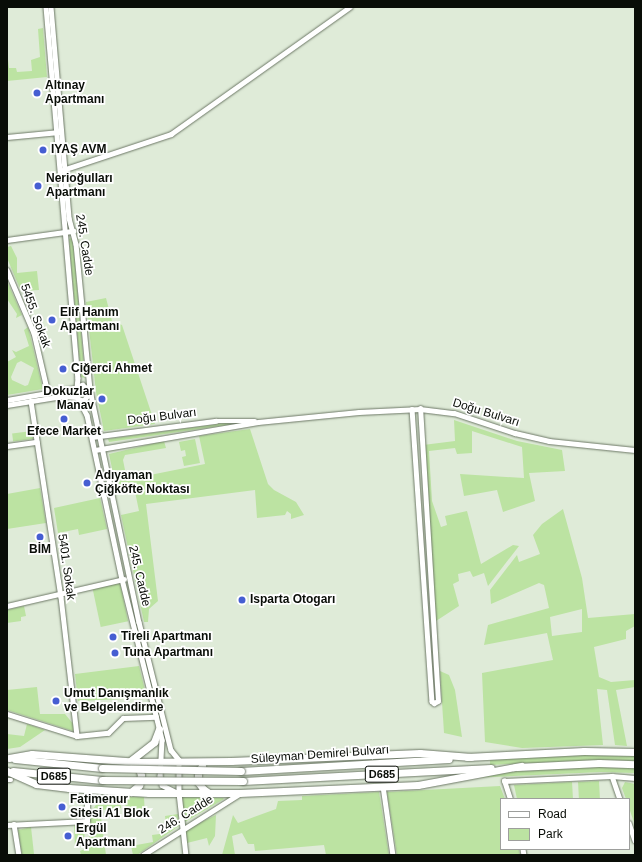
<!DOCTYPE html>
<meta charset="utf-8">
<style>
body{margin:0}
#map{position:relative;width:642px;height:862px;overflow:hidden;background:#dfebd8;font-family:Arial,sans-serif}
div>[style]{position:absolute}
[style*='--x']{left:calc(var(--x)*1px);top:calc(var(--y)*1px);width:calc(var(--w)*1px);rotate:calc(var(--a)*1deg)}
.green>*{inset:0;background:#bce3a2;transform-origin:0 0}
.roads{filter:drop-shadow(0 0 1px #6d7866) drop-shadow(0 0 1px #6d7866)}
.minor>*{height:4.5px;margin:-2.25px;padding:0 2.25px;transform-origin:2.25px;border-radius:2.25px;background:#fff}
.highway>*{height:7px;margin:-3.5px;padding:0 3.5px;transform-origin:3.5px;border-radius:3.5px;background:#fff}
.bridges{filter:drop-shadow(0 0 1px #6d7866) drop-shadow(0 0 1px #6d7866)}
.highway-bridge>*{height:7px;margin:-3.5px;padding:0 3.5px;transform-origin:3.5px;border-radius:3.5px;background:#fff}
.dots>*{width:11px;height:11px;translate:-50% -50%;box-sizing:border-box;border:2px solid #fff;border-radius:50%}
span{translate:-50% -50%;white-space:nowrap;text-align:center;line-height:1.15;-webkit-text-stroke:3.5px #fff;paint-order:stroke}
.shield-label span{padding:1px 3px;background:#fff;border:1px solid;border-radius:3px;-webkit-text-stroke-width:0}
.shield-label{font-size:11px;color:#090d07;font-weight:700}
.poi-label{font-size:12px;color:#090d07;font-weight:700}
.left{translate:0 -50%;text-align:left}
.right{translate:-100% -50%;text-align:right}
.street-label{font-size:12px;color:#090d07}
.frame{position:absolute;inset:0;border:8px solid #090d07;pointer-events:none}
.legend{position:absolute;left:500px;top:798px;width:130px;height:52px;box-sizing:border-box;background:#fff;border:1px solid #9d9e9c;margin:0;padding:5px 7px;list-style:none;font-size:12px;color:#090d07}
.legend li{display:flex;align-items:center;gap:8px;height:20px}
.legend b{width:20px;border:1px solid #9d9e9c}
</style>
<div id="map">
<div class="green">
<div style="clip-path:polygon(43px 28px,47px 77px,7px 81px,7px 51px,9px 68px,16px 68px,17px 72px,32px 71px,31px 60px,40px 57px,38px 29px)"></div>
<div style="clip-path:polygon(72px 238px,73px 239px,85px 378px,81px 377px,69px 239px)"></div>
<div style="clip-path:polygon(11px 246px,17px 258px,17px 273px,37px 271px,39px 290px,21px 291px,7px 258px,7px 247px)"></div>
<div style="clip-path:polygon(7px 281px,22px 315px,16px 318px,17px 314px,7px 299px)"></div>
<div style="clip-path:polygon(106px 298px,112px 321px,122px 325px,155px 424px,104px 431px,96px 392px,86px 302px)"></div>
<div style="clip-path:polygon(evenodd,28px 327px,43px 389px,7px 395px,7px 362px,16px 357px,12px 350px,16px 352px,29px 346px,24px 330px,28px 327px,21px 361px,34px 368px,28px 385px,25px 386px,12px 380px,11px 377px,17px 363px,21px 361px)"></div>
<div style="clip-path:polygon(454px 420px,517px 441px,562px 450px,565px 471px,529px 473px,535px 501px,503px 512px,497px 490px,464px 496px,460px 474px,524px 478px,522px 447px,472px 431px,472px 453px,457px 454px,455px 448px,429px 451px,432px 501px,441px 527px,447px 525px,445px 516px,467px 511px,481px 564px,513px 545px,519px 546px,488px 586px,484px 573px,473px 577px,470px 571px,458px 574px,459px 581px,453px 584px,459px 606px,436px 621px,423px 445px,455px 441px)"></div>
<div style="clip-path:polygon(225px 423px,234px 424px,109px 442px,108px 439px)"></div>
<div style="clip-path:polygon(250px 429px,268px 484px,274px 490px,296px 502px,304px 515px,291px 519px,291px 514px,287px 511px,285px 515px,257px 518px,255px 490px,146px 504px,158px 601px,149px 609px,148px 622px,144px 622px,121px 515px,139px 511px,133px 482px,115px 486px,115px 482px,205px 464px,199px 436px)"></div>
<div style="left:32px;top:431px;width:8px;height:20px;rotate:83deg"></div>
<div style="clip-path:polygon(195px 439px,200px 463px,184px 466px,182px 457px,186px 456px,185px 450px,181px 451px,179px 442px)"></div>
<div style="clip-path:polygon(164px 441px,166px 448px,125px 455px,123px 460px,125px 470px,113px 473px,109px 454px)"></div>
<div style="clip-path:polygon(40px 488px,46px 523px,7px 529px,7px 494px)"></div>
<div style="clip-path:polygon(100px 498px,107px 529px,79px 535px,78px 529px,58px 533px,54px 508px)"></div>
<div style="clip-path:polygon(evenodd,563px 509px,582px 578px,588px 618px,635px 614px,635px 626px,626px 631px,626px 639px,594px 647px,599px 677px,611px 682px,635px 680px,635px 687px,616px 690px,627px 746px,615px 745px,607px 690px,597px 689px,603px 745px,522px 748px,485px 742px,482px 673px,553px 660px,547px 633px,484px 645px,488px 625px,549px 608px,544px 585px,539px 583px,491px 604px,490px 590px,517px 555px,519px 562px,540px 554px,533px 535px,542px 524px,563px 509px,582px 609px,582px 632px,552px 636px,550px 617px,582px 609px)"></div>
<div style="left:120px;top:583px;width:39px;height:28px;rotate:78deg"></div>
<div style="clip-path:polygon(24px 606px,26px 616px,21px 617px,21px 621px,7px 623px,7px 610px)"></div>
<div style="clip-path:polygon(139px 666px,147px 698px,78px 701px,75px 674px)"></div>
<div style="clip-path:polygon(440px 671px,449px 675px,455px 690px,462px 737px,444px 733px)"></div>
<div style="clip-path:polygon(37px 687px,40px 714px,65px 714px,74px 725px,73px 731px,7px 710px,7px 690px)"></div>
<div style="clip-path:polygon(27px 724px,45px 730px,20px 747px,7px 749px,7px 734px,24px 736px)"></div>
<div style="clip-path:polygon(581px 754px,635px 755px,635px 761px,598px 760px,490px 765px,490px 760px)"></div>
<div style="clip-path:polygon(598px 767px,635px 768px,635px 773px,601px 772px,448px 779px,486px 773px)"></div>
<div style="left:599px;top:781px;width:18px;height:21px;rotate:87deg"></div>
<div style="clip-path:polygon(572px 782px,573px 799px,517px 799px,514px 785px)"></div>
<div style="clip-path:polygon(625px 782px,635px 784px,635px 825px,629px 808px,629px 799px,626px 799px,622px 788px)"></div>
<div style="clip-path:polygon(500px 786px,505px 799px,501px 799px,501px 849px,519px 849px,520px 855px,397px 855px,387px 792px)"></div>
<div style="clip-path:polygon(379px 792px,389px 855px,326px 855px,324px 845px,255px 851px,254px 844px,248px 844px,242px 833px,232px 836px,235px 855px,222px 855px,233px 815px,238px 823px,276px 809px,278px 801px,302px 800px,302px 796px)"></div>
<div style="clip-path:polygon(102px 797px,120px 797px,121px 808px,100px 810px,106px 855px,81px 855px,80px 851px,87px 848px,89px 841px,90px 813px)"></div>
<div style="clip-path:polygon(124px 797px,144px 797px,145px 817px,128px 819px)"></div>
<div style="clip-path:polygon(182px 797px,223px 798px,224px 799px,185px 822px)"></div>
<div style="clip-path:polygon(178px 814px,179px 826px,137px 855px,133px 855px,131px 846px,153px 842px,152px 835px,167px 833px,165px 816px)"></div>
<div style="clip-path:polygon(216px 815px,215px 836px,209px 846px,207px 838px,187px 843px,185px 830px)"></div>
<div style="clip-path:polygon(74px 825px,85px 827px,84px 843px,75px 847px)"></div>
<div style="clip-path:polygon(31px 827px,34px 854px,22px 855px,18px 830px)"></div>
</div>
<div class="roads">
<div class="minor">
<div style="--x:46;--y:7;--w:372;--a:85.1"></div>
<div style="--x:78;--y:378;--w:9;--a:96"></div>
<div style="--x:51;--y:7;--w:212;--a:85.1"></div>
<div style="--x:69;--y:218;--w:27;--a:75"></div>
<div style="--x:76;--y:244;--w:147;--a:84.5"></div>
<div style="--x:7;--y:137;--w:52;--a:-5.5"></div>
<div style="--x:63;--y:170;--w:114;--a:-18.4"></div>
<div style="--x:171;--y:134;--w:219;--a:-35.4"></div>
<div style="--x:7;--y:240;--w:67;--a:-7.8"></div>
<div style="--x:7;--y:270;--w:69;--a:66.8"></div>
<div style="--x:34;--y:333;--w:62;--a:76.9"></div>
<div style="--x:90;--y:393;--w:10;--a:127"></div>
<div style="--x:84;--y:401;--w:5;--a:-169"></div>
<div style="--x:79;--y:400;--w:8;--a:-130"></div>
<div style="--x:74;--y:394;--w:6;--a:-72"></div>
<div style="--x:76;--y:388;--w:7;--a:-27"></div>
<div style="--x:82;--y:385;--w:9;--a:32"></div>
<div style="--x:90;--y:390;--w:237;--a:78.1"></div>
<div style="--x:139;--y:622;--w:132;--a:76"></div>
<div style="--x:171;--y:750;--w:13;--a:51"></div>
<div style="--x:179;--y:760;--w:33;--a:90"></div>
<div style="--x:179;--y:793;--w:62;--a:83.6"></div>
<div style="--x:7;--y:400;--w:70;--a:-9.9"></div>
<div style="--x:79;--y:400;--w:17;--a:62"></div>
<div style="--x:87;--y:415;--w:168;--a:78"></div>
<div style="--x:122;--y:579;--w:166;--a:76"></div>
<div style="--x:162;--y:740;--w:36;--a:93"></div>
<div style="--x:160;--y:776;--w:9;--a:77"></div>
<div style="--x:162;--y:785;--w:16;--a:27"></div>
<div style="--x:31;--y:401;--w:198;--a:81.3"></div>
<div style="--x:61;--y:597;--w:140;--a:83.4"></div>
<div style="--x:7;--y:405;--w:57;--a:-9.1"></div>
<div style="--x:63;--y:396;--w:13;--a:4"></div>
<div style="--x:412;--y:409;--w:293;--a:86.1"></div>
<div style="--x:432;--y:701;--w:3;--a:45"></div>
<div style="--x:434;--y:703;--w:4;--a:-27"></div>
<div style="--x:438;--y:701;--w:293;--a:-93.5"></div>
<div style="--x:92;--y:437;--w:125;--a:-7.4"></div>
<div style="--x:216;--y:421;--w:39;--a:0"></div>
<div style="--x:7;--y:446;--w:30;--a:-8"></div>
<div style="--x:95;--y:450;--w:165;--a:-9.7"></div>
<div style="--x:258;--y:422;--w:101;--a:-5.7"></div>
<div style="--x:359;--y:412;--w:61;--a:-2.8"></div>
<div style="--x:420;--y:409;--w:34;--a:7"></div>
<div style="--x:454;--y:413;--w:64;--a:18.2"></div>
<div style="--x:515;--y:433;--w:35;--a:13"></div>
<div style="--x:549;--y:441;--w:86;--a:6"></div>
<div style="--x:7;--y:606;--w:120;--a:-13"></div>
<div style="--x:7;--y:714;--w:73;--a:17.4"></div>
<div style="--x:77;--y:736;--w:31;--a:-6"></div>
<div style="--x:108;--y:733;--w:21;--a:-45"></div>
<div style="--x:123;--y:718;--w:33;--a:-2"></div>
<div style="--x:612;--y:776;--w:24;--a:71"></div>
<div style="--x:7;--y:780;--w:4;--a:0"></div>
<div style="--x:383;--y:786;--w:70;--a:81.8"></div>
<div style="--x:510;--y:799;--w:19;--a:-108"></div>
<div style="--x:504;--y:781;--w:108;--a:-2.7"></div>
<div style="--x:612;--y:776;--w:23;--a:5"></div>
<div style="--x:629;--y:823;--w:18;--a:71"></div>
<div style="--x:14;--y:824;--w:31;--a:81"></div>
<div style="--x:7;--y:825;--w:80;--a:-2.9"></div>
<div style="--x:87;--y:821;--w:31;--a:-90"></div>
<div style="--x:523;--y:849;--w:6;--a:81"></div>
<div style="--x:143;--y:855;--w:114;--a:-32.4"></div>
</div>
<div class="highway">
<div style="--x:467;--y:757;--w:117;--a:-2.9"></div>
<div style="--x:584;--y:751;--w:51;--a:1.1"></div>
<div style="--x:9;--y:758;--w:23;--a:-10"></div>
<div style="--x:32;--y:754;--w:107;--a:4.3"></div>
<div style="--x:139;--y:762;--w:92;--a:-0.6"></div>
<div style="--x:231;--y:761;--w:189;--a:-2.4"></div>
<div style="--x:420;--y:753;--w:51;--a:4.5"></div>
<div style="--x:15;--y:759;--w:87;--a:5.9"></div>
<div style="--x:202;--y:766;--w:7;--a:124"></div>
<div style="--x:198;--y:772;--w:10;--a:90"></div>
<div style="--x:198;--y:782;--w:9;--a:54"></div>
<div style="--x:203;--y:789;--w:7;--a:34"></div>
<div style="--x:517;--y:767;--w:82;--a:-2.8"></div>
<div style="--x:599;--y:763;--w:36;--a:2"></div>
<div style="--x:7;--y:771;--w:32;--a:24"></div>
<div style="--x:36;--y:784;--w:33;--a:7"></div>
<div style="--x:69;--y:788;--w:80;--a:3.6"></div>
<div style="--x:149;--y:793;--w:90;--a:0"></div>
<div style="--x:239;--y:793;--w:179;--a:-2.6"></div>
<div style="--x:418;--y:785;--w:105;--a:-10.5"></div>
<div style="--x:13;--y:771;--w:89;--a:5.8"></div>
<div style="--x:241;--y:771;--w:208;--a:-3.3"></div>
<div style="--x:243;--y:781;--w:248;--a:-3"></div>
<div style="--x:131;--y:792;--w:11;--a:-41"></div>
<div style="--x:139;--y:785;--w:10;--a:-79"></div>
<div style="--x:141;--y:775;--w:9;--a:-108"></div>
<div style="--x:138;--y:766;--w:9;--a:-148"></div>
<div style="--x:130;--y:761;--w:31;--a:-38"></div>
<div style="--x:154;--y:742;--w:14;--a:-69"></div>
</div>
</div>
<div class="bridges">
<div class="highway-bridge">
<div style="--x:102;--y:768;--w:139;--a:1.2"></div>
<div style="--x:102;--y:780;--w:141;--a:0.4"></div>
</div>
</div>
<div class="dots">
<div style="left:37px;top:93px;background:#465ed2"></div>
<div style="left:43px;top:150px;background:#465ed2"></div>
<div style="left:38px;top:186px;background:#465ed2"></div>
<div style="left:52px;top:320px;background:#465ed2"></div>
<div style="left:63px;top:369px;background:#465ed2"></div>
<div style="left:102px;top:399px;background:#465ed2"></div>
<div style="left:64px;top:419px;background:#465ed2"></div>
<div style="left:87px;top:483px;background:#465ed2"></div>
<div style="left:40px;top:537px;background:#465ed2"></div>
<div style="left:242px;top:600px;background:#465ed2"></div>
<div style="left:113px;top:637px;background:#465ed2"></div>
<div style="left:115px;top:653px;background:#465ed2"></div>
<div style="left:56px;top:701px;background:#465ed2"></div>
<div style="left:62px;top:807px;background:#465ed2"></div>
<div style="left:68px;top:836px;background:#465ed2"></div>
</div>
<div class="shield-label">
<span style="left:382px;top:774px">D685</span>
<span style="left:54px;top:776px">D685</span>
</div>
<div class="poi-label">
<span class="left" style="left:45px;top:93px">Altınay<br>Apartmanı</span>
<span class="left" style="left:51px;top:150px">IYAŞ AVM</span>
<span class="left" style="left:46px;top:186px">Nerioğulları<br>Apartmanı</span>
<span class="left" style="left:60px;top:320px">Elif Hanım<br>Apartmanı</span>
<span class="left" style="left:71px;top:369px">Ciğerci Ahmet</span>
<span class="right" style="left:94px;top:399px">Dokuzlar<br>Manav</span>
<span style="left:64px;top:432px">Efece Market</span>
<span class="left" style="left:95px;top:483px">Adıyaman<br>Çiğköfte Noktası</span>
<span style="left:40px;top:550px">BİM</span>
<span class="left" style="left:250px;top:600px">Isparta Otogarı</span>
<span class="left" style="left:121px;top:637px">Tireli Apartmanı</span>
<span class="left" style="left:123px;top:653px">Tuna Apartmanı</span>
<span class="left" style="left:64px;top:701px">Umut Danışmanlık<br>ve Belgelendirme</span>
<span class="left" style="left:70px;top:807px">Fatimenur<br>Sitesi A1 Blok</span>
<span class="left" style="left:76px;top:836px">Ergül<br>Apartmanı</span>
</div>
<div class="street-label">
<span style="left:84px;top:245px;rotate:81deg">245. Cadde</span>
<span style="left:35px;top:316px;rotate:70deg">5455. Sokak</span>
<span style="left:486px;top:413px;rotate:17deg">Doğu Bulvarı</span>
<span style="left:162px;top:417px;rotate:-7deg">Doğu Bulvarı</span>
<span style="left:66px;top:567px;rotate:82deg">5401. Sokak</span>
<span style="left:139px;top:576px;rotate:77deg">245. Cadde</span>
<span style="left:320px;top:755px;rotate:-4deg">Süleyman Demirel Bulvarı</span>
<span style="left:186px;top:815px;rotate:-32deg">246. Cadde</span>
</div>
<div class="frame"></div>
<ul class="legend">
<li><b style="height:5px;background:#fff"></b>Road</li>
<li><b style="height:11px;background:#bce3a2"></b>Park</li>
</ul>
</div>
